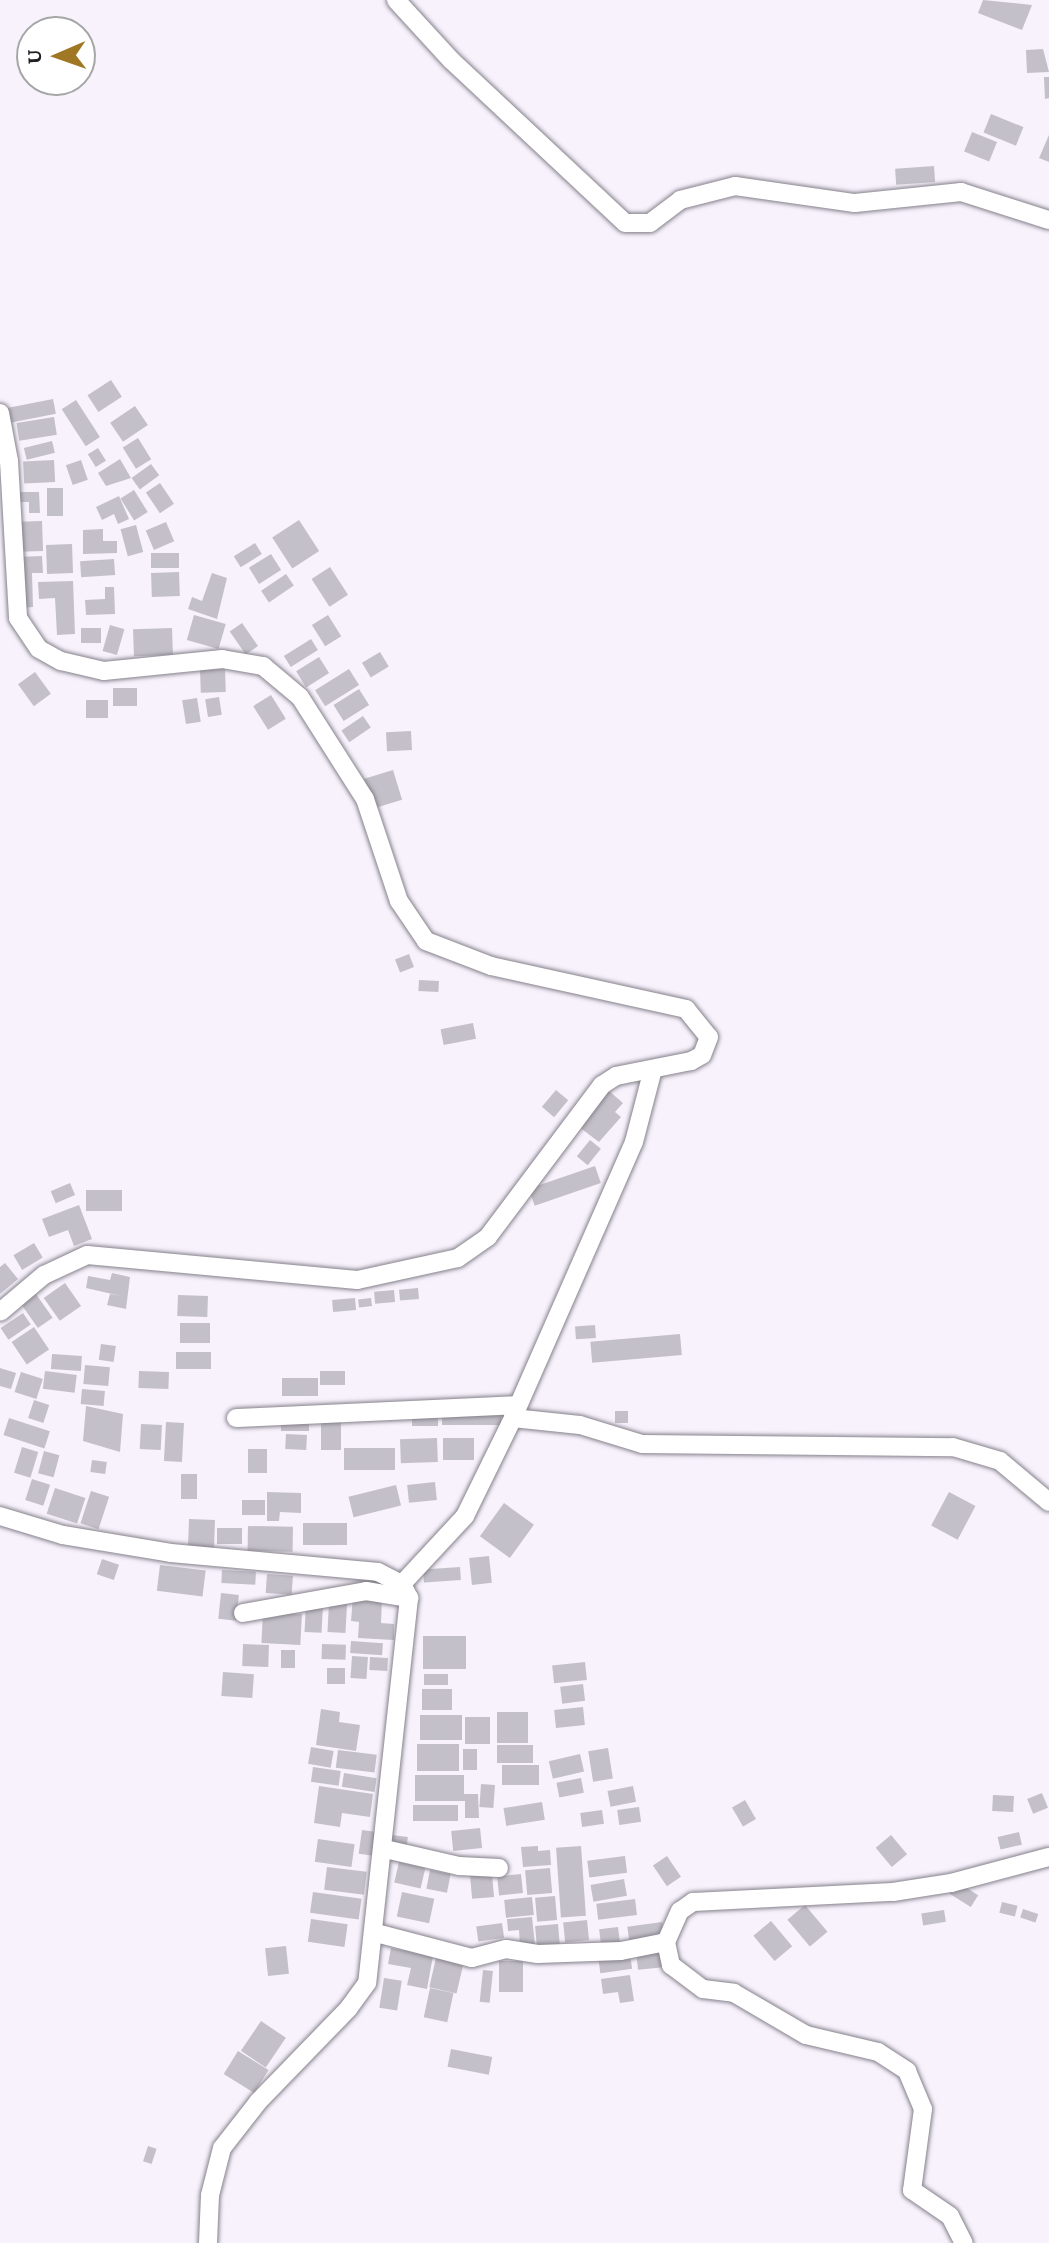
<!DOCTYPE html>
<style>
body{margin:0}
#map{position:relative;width:1049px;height:2243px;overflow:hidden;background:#f7f2fc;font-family:"Crimson Pro",serif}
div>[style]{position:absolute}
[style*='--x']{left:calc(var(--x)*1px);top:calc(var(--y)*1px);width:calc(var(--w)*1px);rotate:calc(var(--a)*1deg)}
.building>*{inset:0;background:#c4c0c9;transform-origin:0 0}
.roads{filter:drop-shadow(0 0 2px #85818b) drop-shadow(0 0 2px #85818b)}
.street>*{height:18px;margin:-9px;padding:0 9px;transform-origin:9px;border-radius:9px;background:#fff}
span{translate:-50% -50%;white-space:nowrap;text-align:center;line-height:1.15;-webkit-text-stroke:7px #fff;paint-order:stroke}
.north{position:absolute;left:16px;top:16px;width:80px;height:80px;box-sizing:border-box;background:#fff;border:2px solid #a7a6a7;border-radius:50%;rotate:268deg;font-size:22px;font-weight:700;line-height:32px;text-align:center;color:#222024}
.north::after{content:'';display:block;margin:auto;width:28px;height:36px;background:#a07725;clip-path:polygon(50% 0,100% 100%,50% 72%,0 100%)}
</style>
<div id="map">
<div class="building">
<div style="clip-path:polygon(983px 0,1032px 5px,1022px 30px,978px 13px)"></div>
<div style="clip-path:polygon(1043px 49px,1049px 72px,1027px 73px,1026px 50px)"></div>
<div style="clip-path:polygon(1044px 77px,1049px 77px,1049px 98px,1045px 99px)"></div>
<div style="left:991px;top:114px;width:35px;height:20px;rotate:22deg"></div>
<div style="left:972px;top:132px;width:27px;height:21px;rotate:22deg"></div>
<div style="clip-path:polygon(1049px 135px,1049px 162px,1039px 158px)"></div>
<div style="left:934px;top:166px;width:16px;height:39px;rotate:86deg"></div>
<div style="left:111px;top:380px;width:20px;height:28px;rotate:57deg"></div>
<div style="left:53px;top:399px;width:15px;height:48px;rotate:79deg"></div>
<div style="left:76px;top:400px;width:44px;height:17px;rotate:57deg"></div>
<div style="left:135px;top:406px;width:23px;height:30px;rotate:56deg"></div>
<div style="left:54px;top:417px;width:18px;height:38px;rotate:81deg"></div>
<div style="left:138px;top:438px;width:25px;height:18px;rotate:58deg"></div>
<div style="left:52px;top:441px;width:12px;height:29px;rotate:76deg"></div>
<div style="left:98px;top:448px;width:15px;height:12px;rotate:58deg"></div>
<div style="clip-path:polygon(120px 459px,131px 478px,106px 486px,98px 473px)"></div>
<div style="left:54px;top:460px;width:22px;height:31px;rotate:87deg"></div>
<div style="left:81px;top:460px;width:21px;height:16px;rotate:71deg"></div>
<div style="left:151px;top:464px;width:14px;height:24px;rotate:54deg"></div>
<div style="left:160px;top:483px;width:25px;height:17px;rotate:56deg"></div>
<div style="left:47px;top:488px;width:16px;height:28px"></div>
<div style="left:134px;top:490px;width:26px;height:16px;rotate:58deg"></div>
<div style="clip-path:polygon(20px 492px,39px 492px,40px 513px,29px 513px,29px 502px,20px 502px)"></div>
<div style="clip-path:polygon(119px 496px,129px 519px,118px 524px,114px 514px,102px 520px,96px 507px)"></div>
<div style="left:299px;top:520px;width:37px;height:32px;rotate:57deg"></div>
<div style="left:42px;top:521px;width:30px;height:24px;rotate:88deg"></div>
<div style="left:166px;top:522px;width:21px;height:22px;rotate:67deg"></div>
<div style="left:136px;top:525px;width:28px;height:16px;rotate:75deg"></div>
<div style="clip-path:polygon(103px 529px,103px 541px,117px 541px,117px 553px,83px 554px,83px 530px)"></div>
<div style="left:255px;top:543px;width:13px;height:25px;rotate:58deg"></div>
<div style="left:72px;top:544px;width:29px;height:26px;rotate:88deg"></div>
<div style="left:179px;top:553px;width:15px;height:28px;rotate:90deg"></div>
<div style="left:271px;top:554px;width:19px;height:26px;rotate:58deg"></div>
<div style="clip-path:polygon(42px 556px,43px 573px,32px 573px,33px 607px,19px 608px,17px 557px)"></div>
<div style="left:114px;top:559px;width:16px;height:34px;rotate:86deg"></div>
<div style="left:330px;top:567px;width:33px;height:22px;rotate:57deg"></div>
<div style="left:179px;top:572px;width:24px;height:28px;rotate:88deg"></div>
<div style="clip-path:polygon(212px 573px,227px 578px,217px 619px,188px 609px,192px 597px,202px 601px)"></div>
<div style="left:286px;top:574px;width:14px;height:30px;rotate:56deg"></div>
<div style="clip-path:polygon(73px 581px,75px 634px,57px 635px,55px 598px,39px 599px,38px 582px)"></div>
<div style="clip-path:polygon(105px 587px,114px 587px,115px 614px,86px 615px,85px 600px,105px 599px)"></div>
<div style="left:194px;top:615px;width:33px;height:26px;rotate:16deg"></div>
<div style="left:328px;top:615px;width:25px;height:19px;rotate:58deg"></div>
<div style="left:242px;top:623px;width:28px;height:15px;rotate:55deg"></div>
<div style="left:110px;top:625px;width:15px;height:27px;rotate:16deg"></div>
<div style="left:101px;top:628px;width:15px;height:20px;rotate:90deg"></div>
<div style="left:172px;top:628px;width:27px;height:39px;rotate:88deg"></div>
<div style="left:311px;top:639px;width:13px;height:32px;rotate:58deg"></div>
<div style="left:380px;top:652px;width:17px;height:21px;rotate:59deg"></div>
<div style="left:319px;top:657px;width:19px;height:27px;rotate:58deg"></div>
<div style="left:225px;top:669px;width:23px;height:25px;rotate:88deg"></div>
<div style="left:349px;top:669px;width:19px;height:40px;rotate:58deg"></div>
<div style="left:35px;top:672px;width:27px;height:21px;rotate:54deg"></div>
<div style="left:137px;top:688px;width:18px;height:24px;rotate:90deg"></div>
<div style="left:359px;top:689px;width:19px;height:30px;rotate:58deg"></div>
<div style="left:271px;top:695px;width:28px;height:21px;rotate:58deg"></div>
<div style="left:219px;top:697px;width:18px;height:14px;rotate:81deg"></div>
<div style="left:197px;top:698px;width:24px;height:15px;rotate:81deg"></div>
<div style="left:108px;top:700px;width:18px;height:22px;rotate:90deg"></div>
<div style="left:363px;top:716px;width:14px;height:26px;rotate:56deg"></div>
<div style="left:411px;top:731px;width:19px;height:25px;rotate:87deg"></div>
<div style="left:393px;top:770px;width:31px;height:30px;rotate:73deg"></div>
<div style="left:409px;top:954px;width:14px;height:15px;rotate:69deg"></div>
<div style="left:419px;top:980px;width:20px;height:11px;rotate:3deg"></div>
<div style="left:473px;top:1023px;width:16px;height:33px;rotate:79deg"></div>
<div style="left:556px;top:1090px;width:16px;height:22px;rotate:40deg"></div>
<div style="clip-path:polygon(609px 1091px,623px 1103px,615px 1112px,621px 1117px,599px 1142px,579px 1127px)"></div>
<div style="left:590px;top:1140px;width:14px;height:21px;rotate:39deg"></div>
<div style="left:595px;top:1166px;width:18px;height:70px;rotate:71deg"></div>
<div style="left:70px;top:1183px;width:13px;height:21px;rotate:67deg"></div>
<div style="left:86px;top:1190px;width:36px;height:21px"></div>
<div style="clip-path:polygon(79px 1205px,92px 1239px,74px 1246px,68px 1230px,49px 1237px,42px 1219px)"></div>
<div style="left:34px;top:1243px;width:17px;height:24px;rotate:59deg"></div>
<div style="clip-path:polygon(5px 1263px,18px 1279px,0 1294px,0 1267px)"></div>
<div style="clip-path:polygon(112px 1273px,130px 1277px,126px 1309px,107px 1305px,110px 1294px,121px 1296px,86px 1288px,88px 1276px,110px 1280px)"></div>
<div style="left:65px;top:1283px;width:28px;height:26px;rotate:55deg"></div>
<div style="left:418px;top:1288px;width:11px;height:19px;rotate:85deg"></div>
<div style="left:394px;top:1290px;width:12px;height:20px;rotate:85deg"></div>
<div style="left:36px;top:1294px;width:29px;height:18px;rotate:55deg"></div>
<div style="left:178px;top:1295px;width:30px;height:21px;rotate:2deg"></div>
<div style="left:355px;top:1298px;width:12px;height:23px;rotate:85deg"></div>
<div style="left:371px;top:1298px;width:8px;height:13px;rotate:83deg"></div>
<div style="left:23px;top:1313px;width:14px;height:27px;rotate:56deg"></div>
<div style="left:180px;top:1323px;width:30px;height:20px"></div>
<div style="left:595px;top:1325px;width:13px;height:20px;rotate:86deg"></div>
<div style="left:34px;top:1327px;width:27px;height:27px;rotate:56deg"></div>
<div style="left:680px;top:1334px;width:21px;height:90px;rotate:85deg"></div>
<div style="left:101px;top:1344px;width:15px;height:16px;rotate:8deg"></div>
<div style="left:176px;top:1352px;width:35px;height:17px"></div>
<div style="left:52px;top:1354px;width:30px;height:15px;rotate:4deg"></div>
<div style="left:85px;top:1365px;width:25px;height:19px;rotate:5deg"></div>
<div style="clip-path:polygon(0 1368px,16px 1373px,11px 1389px,0 1386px)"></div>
<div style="left:45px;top:1371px;width:32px;height:18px;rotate:7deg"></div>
<div style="left:139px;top:1371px;width:30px;height:17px;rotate:2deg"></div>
<div style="left:345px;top:1371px;width:14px;height:25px;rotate:90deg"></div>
<div style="left:21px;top:1372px;width:23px;height:21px;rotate:18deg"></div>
<div style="left:318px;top:1378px;width:18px;height:36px;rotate:90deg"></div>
<div style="left:82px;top:1389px;width:23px;height:15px;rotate:5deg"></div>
<div style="left:34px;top:1400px;width:16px;height:19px;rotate:18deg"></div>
<div style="clip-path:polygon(86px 1406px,123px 1414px,120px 1452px,83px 1441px)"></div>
<div style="left:501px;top:1410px;width:15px;height:59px;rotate:90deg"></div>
<div style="left:615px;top:1411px;width:13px;height:12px"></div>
<div style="left:412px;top:1412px;width:26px;height:14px"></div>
<div style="left:9px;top:1418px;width:43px;height:18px;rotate:18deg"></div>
<div style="left:321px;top:1419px;width:20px;height:31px"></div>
<div style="left:281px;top:1420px;width:28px;height:11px"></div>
<div style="left:166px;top:1422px;width:18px;height:39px;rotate:3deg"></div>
<div style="left:141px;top:1424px;width:21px;height:25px;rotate:3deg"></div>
<div style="left:286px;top:1434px;width:21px;height:15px;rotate:3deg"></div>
<div style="left:437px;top:1438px;width:24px;height:37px;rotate:88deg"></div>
<div style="left:443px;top:1438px;width:31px;height:22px"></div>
<div style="left:22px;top:1447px;width:17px;height:27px;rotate:17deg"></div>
<div style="left:395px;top:1448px;width:22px;height:51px;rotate:90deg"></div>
<div style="left:248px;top:1449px;width:19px;height:24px"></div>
<div style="left:44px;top:1451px;width:16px;height:23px;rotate:15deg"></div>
<div style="left:92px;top:1460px;width:15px;height:12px;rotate:8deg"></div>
<div style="left:181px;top:1474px;width:16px;height:25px"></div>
<div style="left:32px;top:1479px;width:19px;height:22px;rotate:18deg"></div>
<div style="left:435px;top:1482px;width:18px;height:28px;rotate:84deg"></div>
<div style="left:396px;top:1485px;width:21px;height:49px;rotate:76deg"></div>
<div style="left:55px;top:1488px;width:32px;height:27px;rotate:18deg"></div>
<div style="left:91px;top:1491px;width:19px;height:34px;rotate:18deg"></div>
<div style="clip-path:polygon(267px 1492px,301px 1493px,301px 1513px,280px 1512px,279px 1521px,267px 1521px)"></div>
<div style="left:949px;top:1492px;width:30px;height:38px;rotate:28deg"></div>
<div style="left:242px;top:1500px;width:23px;height:15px"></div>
<div style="left:504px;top:1503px;width:37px;height:41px;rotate:36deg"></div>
<div style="left:189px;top:1519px;width:26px;height:29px;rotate:2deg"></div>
<div style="left:303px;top:1523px;width:44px;height:22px"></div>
<div style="left:248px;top:1526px;width:45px;height:25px;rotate:1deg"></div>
<div style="left:217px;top:1528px;width:25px;height:16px"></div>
<div style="left:489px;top:1556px;width:27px;height:20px;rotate:84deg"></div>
<div style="left:102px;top:1559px;width:18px;height:16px;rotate:19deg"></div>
<div style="left:160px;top:1565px;width:46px;height:26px;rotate:7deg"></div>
<div style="left:460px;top:1567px;width:13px;height:37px;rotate:86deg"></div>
<div style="left:222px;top:1570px;width:34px;height:13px;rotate:3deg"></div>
<div style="left:267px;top:1574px;width:26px;height:19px;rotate:4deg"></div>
<div style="left:221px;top:1593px;width:18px;height:26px;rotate:6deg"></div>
<div style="clip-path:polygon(353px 1596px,382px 1598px,381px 1623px,394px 1624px,394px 1640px,358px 1638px,359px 1622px,351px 1621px)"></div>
<div style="left:329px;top:1603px;width:18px;height:29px;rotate:3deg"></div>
<div style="left:306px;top:1604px;width:17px;height:28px;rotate:3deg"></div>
<div style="left:263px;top:1612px;width:39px;height:31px;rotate:3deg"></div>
<div style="left:423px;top:1636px;width:43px;height:33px"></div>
<div style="left:351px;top:1641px;width:32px;height:12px;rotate:4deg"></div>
<div style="left:243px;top:1644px;width:26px;height:22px;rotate:2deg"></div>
<div style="left:322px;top:1644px;width:24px;height:15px;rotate:2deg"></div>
<div style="left:281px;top:1650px;width:14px;height:18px"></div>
<div style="left:352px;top:1656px;width:16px;height:22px;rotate:4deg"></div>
<div style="left:370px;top:1657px;width:18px;height:13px;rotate:3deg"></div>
<div style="left:585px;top:1662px;width:18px;height:33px;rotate:84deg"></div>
<div style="left:327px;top:1668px;width:18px;height:16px"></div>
<div style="left:223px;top:1672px;width:31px;height:24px;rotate:4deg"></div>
<div style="left:424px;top:1674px;width:24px;height:11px"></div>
<div style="left:583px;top:1684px;width:17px;height:23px;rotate:83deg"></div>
<div style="left:422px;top:1689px;width:30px;height:21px"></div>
<div style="left:583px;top:1707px;width:18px;height:29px;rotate:84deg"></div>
<div style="clip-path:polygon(321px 1709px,340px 1712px,339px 1722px,360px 1725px,356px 1751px,316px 1745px)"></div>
<div style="left:497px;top:1712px;width:31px;height:31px"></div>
<div style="left:420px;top:1715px;width:42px;height:25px"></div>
<div style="left:465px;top:1717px;width:25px;height:27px"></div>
<div style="left:417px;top:1744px;width:42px;height:27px"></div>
<div style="left:497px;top:1745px;width:36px;height:18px"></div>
<div style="left:311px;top:1747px;width:23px;height:17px;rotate:10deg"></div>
<div style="left:608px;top:1748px;width:31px;height:20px;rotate:81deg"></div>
<div style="left:463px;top:1749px;width:14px;height:21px"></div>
<div style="left:338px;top:1750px;width:39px;height:18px;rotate:7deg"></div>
<div style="left:580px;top:1754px;width:18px;height:32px;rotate:77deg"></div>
<div style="left:502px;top:1765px;width:37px;height:20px"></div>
<div style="left:313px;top:1767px;width:28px;height:15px;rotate:8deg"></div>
<div style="left:344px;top:1773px;width:33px;height:14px;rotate:9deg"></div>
<div style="clip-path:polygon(415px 1775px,464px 1775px,464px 1794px,478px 1794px,479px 1818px,465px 1818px,465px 1801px,415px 1801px)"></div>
<div style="left:581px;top:1778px;width:15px;height:25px;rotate:79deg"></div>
<div style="left:481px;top:1784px;width:14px;height:23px;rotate:4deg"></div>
<div style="clip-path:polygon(319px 1786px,373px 1794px,370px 1817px,342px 1813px,340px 1827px,314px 1823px)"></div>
<div style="left:633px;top:1786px;width:16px;height:26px;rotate:79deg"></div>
<div style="left:1042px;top:1793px;width:16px;height:16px;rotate:68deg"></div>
<div style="left:993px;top:1795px;width:21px;height:16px;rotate:3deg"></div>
<div style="left:745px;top:1800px;width:22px;height:15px;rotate:60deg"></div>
<div style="left:542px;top:1802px;width:18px;height:39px;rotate:81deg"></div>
<div style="left:413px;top:1805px;width:45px;height:16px"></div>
<div style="left:639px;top:1807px;width:15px;height:22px;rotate:82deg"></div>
<div style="left:602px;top:1810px;width:14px;height:22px;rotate:82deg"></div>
<div style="left:480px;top:1828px;width:20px;height:29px;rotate:84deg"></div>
<div style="left:362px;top:1830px;width:15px;height:24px;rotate:8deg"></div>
<div style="left:1019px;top:1832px;width:13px;height:22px;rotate:77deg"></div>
<div style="left:392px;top:1835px;width:16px;height:20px;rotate:7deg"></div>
<div style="left:891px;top:1835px;width:25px;height:20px;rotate:50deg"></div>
<div style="left:318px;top:1839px;width:37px;height:23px;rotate:8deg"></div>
<div style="clip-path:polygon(538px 1846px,538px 1851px,550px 1850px,551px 1865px,523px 1867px,521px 1847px)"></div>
<div style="left:581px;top:1846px;width:70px;height:25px;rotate:86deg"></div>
<div style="left:625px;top:1856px;width:17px;height:38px;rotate:83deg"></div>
<div style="left:667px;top:1856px;width:25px;height:17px;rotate:56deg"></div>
<div style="left:399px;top:1862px;width:27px;height:21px;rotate:13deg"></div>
<div style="left:327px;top:1867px;width:40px;height:23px;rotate:7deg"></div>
<div style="left:550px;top:1868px;width:25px;height:25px;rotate:85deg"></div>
<div style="left:430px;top:1870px;width:21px;height:19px;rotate:11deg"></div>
<div style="left:492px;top:1874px;width:23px;height:22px;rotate:85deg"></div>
<div style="left:521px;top:1874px;width:19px;height:24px;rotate:84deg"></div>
<div style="left:624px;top:1879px;width:17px;height:34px;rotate:80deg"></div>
<div style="left:957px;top:1882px;width:25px;height:14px;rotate:32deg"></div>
<div style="left:313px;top:1892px;width:49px;height:21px;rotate:8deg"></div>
<div style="left:402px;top:1892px;width:33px;height:25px;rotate:12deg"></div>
<div style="left:555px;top:1896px;width:24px;height:20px;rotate:85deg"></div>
<div style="left:532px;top:1897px;width:18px;height:28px;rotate:84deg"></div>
<div style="left:635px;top:1899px;width:16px;height:39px;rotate:83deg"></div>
<div style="left:1002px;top:1902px;width:16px;height:11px;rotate:14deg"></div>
<div style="left:805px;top:1905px;width:35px;height:23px;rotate:50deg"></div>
<div style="left:1023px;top:1909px;width:16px;height:9px;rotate:18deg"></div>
<div style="left:944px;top:1910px;width:12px;height:23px;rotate:81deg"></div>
<div style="clip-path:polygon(532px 1917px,535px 1945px,520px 1946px,519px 1930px,508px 1931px,507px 1919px)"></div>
<div style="left:311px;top:1919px;width:37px;height:23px;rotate:8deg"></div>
<div style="left:587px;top:1920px;width:20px;height:24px;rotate:84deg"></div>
<div style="left:771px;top:1921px;width:33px;height:23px;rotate:50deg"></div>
<div style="left:662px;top:1922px;width:15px;height:35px;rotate:82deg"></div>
<div style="left:502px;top:1923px;width:15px;height:26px;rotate:82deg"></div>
<div style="left:558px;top:1924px;width:25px;height:23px;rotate:85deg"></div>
<div style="left:618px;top:1927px;width:17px;height:19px;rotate:83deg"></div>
<div style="left:286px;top:1946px;width:28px;height:21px;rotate:84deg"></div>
<div style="clip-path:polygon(391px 1948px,433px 1956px,427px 1989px,407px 1985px,411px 1968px,388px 1964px)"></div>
<div style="left:664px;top:1949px;width:18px;height:28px;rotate:84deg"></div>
<div style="left:630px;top:1954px;width:15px;height:32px;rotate:82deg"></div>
<div style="left:436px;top:1958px;width:28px;height:30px;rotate:13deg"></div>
<div style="left:523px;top:1961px;width:31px;height:24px;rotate:90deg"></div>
<div style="left:483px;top:1970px;width:10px;height:32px;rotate:6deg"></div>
<div style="clip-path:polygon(630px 1975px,634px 2001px,620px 2003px,618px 1992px,603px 1994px,601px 1979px)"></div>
<div style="left:384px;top:1978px;width:18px;height:30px;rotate:9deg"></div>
<div style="left:430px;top:1988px;width:24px;height:30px;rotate:12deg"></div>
<div style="left:261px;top:2021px;width:30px;height:36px;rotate:34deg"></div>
<div style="left:451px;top:2049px;width:42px;height:18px;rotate:11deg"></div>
<div style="left:238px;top:2051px;width:36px;height:27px;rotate:32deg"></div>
<div style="left:148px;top:2146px;width:9px;height:16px;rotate:18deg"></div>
</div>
<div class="roads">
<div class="street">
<div style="--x:396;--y:0;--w:81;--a:47.5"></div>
<div style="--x:451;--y:60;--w:238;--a:43.1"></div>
<div style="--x:625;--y:223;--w:25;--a:0"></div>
<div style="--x:650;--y:223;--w:38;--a:-37"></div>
<div style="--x:680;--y:200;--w:57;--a:-14.3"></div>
<div style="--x:735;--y:186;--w:121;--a:8.1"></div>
<div style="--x:855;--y:203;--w:107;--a:-5.9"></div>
<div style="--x:961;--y:192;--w:92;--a:17.7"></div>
<div style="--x:0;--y:413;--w:49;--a:79.4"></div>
<div style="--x:9;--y:461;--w:157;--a:86.7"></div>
<div style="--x:18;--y:618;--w:37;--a:56"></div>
<div style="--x:39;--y:649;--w:25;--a:29"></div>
<div style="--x:61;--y:661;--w:44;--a:13.1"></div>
<div style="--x:104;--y:671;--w:119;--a:-5.8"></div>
<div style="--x:222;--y:659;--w:42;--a:9.7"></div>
<div style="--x:263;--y:666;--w:48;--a:40"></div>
<div style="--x:300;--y:697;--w:121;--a:57.5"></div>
<div style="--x:365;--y:799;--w:108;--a:71.6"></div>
<div style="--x:399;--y:901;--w:48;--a:56"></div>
<div style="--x:426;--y:941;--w:70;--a:21"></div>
<div style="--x:491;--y:966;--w:200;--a:12.4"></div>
<div style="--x:686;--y:1009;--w:36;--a:51"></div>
<div style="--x:709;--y:1037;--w:19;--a:111"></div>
<div style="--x:702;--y:1055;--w:13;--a:151"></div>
<div style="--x:691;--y:1061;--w:76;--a:168.7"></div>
<div style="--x:616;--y:1076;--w:17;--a:147"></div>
<div style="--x:602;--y:1085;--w:190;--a:126.9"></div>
<div style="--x:488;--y:1237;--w:37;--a:145"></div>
<div style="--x:458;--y:1258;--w:103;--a:167.7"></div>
<div style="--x:357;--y:1280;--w:271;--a:-174.7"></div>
<div style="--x:87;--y:1255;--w:47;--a:155.1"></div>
<div style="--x:44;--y:1275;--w:57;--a:139.9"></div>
<div style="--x:653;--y:1069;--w:75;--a:104.6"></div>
<div style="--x:634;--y:1142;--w:301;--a:113.7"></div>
<div style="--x:513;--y:1418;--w:67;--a:6"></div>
<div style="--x:580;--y:1425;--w:65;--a:17"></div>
<div style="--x:642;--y:1444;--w:311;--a:0.6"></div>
<div style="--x:953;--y:1447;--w:49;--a:16.6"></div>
<div style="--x:1000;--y:1461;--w:64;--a:39.9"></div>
<div style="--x:236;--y:1418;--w:281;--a:-2.6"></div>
<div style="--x:0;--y:1516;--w:66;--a:16.8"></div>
<div style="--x:63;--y:1535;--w:109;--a:9.5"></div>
<div style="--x:171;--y:1553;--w:208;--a:5.2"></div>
<div style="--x:378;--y:1572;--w:27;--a:27"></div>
<div style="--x:402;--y:1584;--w:16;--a:63"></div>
<div style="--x:409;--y:1598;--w:387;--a:96.2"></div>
<div style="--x:367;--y:1983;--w:31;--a:126"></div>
<div style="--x:349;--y:2008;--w:131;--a:134.1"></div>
<div style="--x:258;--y:2102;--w:58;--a:128"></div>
<div style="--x:222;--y:2148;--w:49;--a:104.3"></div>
<div style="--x:210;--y:2195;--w:48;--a:92.4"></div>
<div style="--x:402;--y:1584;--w:93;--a:-47.2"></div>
<div style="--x:465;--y:1516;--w:109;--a:-63.9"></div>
<div style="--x:243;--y:1613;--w:125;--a:-10.1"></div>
<div style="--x:366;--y:1591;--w:44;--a:9.2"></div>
<div style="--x:385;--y:1849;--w:76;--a:12.9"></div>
<div style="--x:459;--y:1866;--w:40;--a:2.9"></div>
<div style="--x:376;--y:1933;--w:99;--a:14.6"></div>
<div style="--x:472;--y:1958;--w:35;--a:-15"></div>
<div style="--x:506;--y:1949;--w:32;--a:9"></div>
<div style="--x:538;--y:1954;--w:83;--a:-2.1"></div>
<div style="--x:621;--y:1951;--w:46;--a:-11.3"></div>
<div style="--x:666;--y:1942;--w:34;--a:-66"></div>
<div style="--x:680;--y:1911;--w:16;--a:-35"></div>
<div style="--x:693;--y:1902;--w:200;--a:-2.9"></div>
<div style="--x:893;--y:1892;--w:59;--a:-8.8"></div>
<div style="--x:951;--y:1883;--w:101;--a:-14.9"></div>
<div style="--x:666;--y:1942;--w:24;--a:78"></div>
<div style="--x:671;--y:1965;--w:40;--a:37"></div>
<div style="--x:703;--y:1989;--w:31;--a:7"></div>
<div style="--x:734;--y:1993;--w:83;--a:30.3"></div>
<div style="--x:806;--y:2035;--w:74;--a:13.3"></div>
<div style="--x:878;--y:2052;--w:35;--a:33"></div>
<div style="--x:907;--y:2071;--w:41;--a:67.2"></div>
<div style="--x:923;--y:2109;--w:82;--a:97.7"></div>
<div style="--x:912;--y:2190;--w:46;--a:34.4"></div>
<div style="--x:950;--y:2216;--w:30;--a:63"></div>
</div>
</div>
<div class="north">U</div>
</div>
